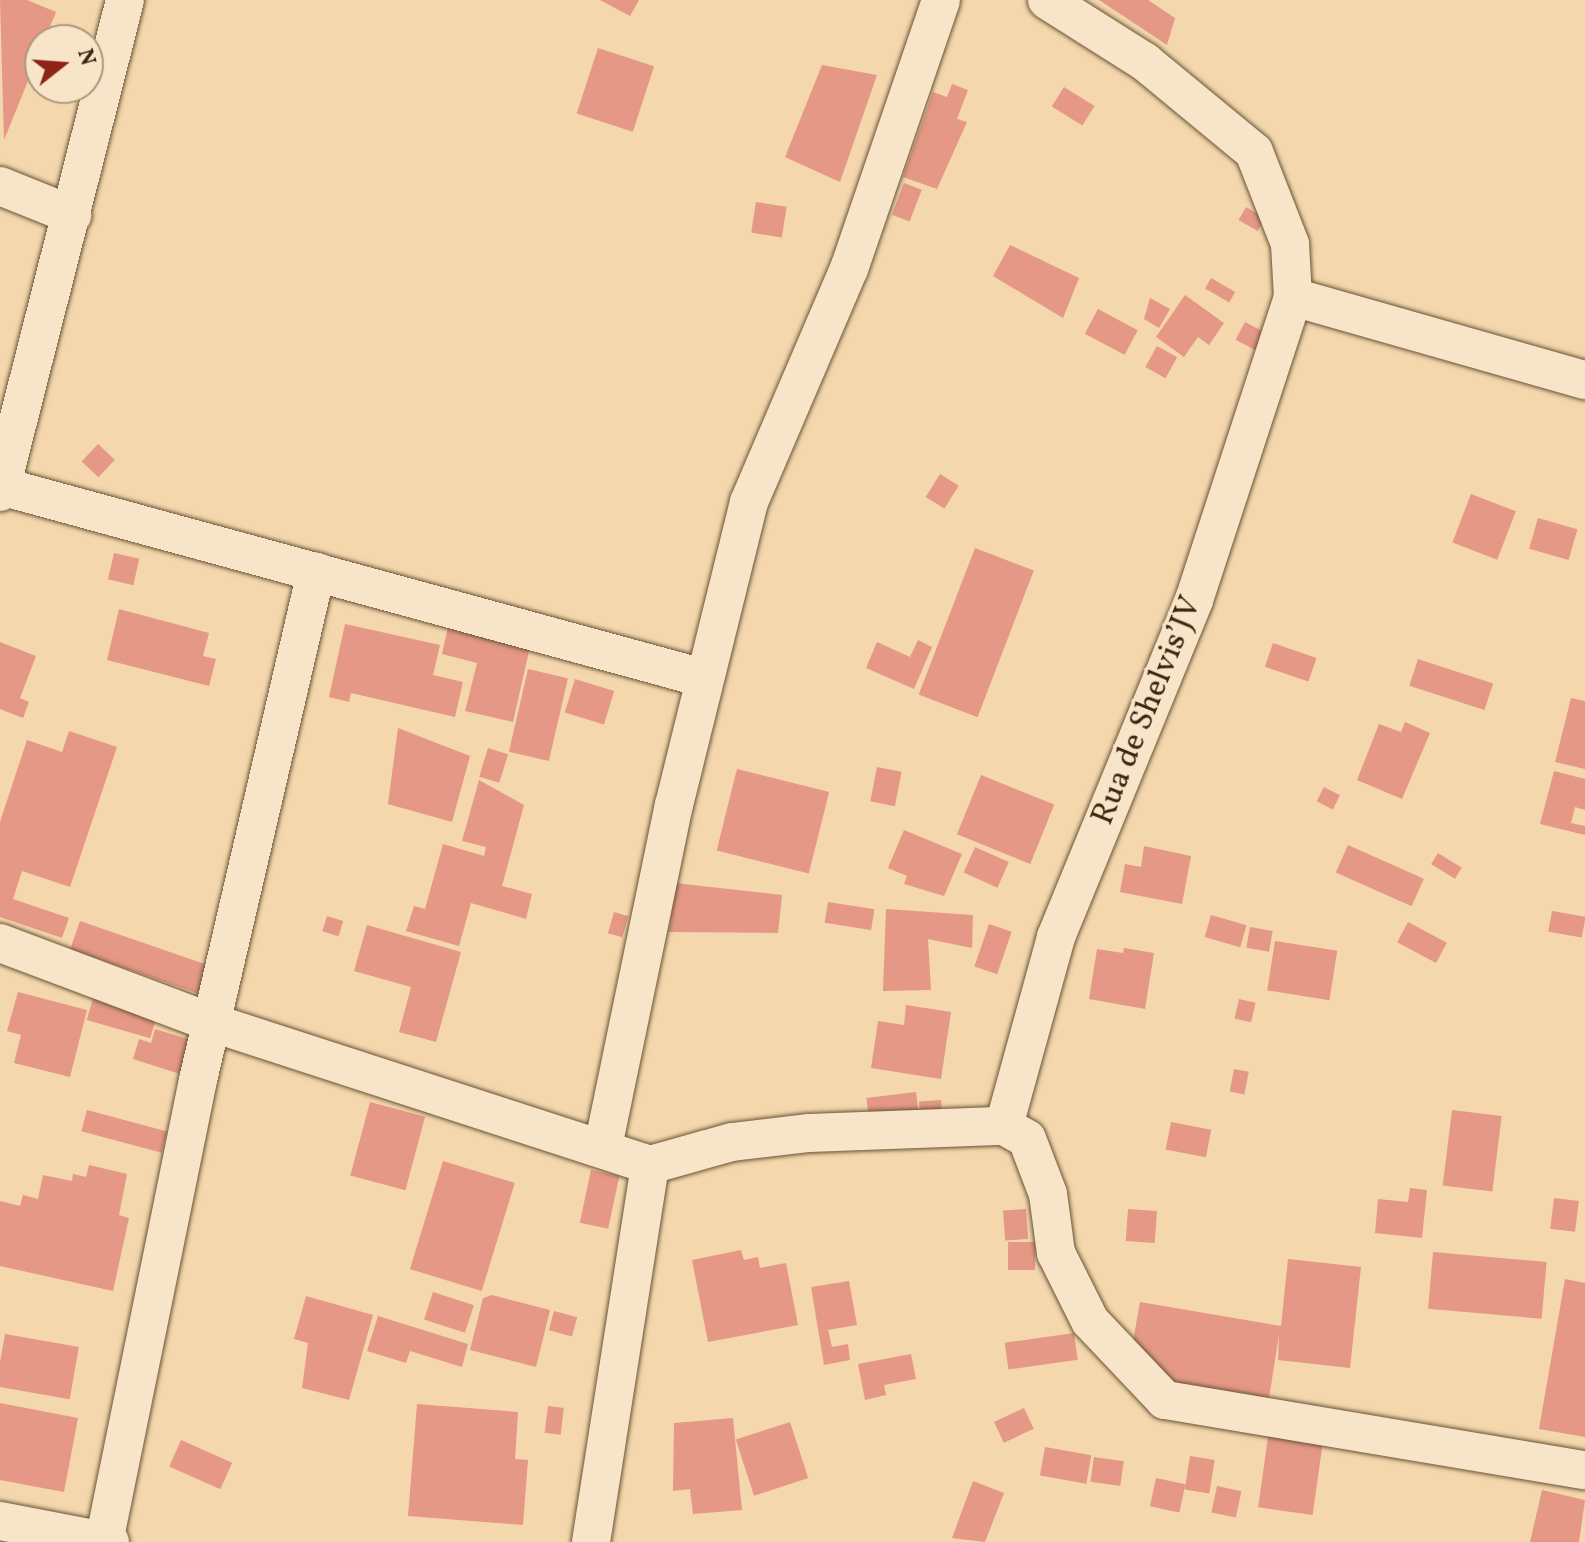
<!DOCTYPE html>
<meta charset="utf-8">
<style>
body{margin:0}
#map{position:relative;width:1585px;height:1542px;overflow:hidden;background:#f4d7ac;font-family:Vollkorn,serif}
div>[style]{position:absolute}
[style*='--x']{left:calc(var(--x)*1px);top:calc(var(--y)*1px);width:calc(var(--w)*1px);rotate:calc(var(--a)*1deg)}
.building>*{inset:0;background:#e49885;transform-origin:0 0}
.roads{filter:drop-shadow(0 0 2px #685436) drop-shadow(0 0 2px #685436)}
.street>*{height:38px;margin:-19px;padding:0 19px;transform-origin:19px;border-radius:19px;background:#f8e5c9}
span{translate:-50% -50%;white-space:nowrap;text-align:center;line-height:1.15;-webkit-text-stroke:7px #f8e5c9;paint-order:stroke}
.street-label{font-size:32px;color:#3a280e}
.north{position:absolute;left:24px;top:24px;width:80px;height:80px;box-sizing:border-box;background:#f8e5c9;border:2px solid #ac997e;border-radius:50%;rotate:73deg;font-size:22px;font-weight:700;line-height:32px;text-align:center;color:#3a280e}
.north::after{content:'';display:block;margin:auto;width:28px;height:36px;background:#8f2418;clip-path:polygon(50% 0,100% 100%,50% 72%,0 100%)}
</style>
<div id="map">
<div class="building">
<div style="clip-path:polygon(0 0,27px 0,56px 12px,4px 140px)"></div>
<div style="clip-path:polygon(600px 0,639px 0,630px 16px)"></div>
<div style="clip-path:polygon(1099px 0,1148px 0,1175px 18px,1167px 45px)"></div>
<div style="left:598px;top:48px;width:59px;height:69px;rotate:18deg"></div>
<div style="clip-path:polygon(822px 65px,877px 75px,840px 182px,785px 157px)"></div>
<div style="clip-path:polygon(952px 84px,968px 90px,957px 119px,967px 122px,937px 189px,903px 177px,933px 92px,947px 97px)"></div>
<div style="left:1064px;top:87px;width:36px;height:23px;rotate:32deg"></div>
<div style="left:904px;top:183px;width:19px;height:34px;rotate:21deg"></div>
<div style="left:756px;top:202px;width:31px;height:31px;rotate:9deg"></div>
<div style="left:1246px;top:207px;width:22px;height:15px;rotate:30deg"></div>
<div style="clip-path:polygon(1010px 245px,1079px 278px,1063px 318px,993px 276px)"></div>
<div style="left:1211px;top:278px;width:28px;height:12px;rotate:30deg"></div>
<div style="clip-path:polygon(1185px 295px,1224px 323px,1209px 345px,1198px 337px,1184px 357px,1156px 337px)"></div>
<div style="clip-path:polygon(1150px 298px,1170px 309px,1159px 328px,1144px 319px)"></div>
<div style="left:1098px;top:309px;width:45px;height:28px;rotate:28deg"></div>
<div style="left:1245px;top:322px;width:30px;height:20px;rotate:28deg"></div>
<div style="left:1157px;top:346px;width:23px;height:24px;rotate:29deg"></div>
<div style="left:98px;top:444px;width:23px;height:24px;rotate:43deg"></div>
<div style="left:940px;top:474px;width:22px;height:27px;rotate:32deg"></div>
<div style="left:1471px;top:494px;width:48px;height:52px;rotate:21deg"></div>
<div style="left:1538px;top:518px;width:41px;height:32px;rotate:16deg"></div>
<div style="left:975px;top:548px;width:63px;height:157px;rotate:21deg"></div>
<div style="left:114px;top:553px;width:26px;height:27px;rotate:13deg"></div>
<div style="clip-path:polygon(119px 609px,209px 633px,203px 656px,216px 659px,209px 686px,107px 660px)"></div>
<div style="clip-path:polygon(345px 624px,440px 645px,433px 675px,463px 682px,455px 717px,351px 693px,349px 702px,329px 697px)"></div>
<div style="clip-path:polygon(448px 627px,530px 647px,513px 722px,465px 711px,477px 663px,442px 654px)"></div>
<div style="clip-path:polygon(918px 640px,932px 647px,914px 689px,866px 668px,877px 642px,910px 657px)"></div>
<div style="clip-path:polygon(0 642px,36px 656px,20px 698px,29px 702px,23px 718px,0 709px)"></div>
<div style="left:1273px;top:643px;width:46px;height:25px;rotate:19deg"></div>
<div style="left:1418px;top:659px;width:79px;height:28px;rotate:18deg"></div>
<div style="left:528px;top:669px;width:41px;height:85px;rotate:13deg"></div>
<div style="left:575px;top:679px;width:41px;height:35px;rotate:17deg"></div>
<div style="clip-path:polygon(1571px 698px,1585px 701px,1585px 769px,1555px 762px)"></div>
<div style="clip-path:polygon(1405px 722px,1430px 733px,1402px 799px,1357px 780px,1379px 724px,1401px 732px)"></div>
<div style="clip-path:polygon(398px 728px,470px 756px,452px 822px,388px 804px)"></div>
<div style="clip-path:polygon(69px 731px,117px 747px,70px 887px,22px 871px,13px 899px,69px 918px,62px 938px,0 917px,0 822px,27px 740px,62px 752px)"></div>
<div style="left:488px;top:748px;width:21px;height:30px;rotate:17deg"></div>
<div style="left:877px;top:767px;width:25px;height:35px;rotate:11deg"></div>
<div style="left:737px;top:769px;width:95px;height:84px;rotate:14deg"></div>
<div style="clip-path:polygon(1554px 771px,1585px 779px,1585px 810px,1575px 807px,1571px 823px,1585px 826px,1585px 835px,1540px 824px)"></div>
<div style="left:981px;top:775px;width:79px;height:64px;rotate:22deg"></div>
<div style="clip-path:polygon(479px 780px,524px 805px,502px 886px,532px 894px,526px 919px,471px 903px,459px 946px,406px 931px,414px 906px,425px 909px,443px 844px,484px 856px,486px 847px,462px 841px)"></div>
<div style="left:1324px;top:787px;width:18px;height:16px;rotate:27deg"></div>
<div style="clip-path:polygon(904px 830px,962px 854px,944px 896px,904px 884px,907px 876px,888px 868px)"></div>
<div style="left:1348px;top:845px;width:83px;height:30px;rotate:24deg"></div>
<div style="clip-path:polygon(1144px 846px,1191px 856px,1182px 904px,1120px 892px,1125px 864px,1141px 867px)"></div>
<div style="left:975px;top:847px;width:37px;height:28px;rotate:24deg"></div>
<div style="left:1438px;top:853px;width:28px;height:13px;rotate:32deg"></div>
<div style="clip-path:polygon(675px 883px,782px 895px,778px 933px,669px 932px)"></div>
<div style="left:828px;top:902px;width:47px;height:21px;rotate:9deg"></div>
<div style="clip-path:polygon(886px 909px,973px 915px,972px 948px,928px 939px,931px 990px,883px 991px)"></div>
<div style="left:1552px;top:911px;width:34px;height:21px;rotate:10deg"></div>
<div style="left:614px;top:912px;width:15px;height:22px;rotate:16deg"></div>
<div style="left:1211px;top:915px;width:37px;height:23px;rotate:16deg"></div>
<div style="left:327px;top:916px;width:17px;height:16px;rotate:17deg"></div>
<div style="left:80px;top:921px;width:135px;height:30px;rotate:19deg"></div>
<div style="left:1408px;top:922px;width:44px;height:23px;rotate:28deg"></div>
<div style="left:989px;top:924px;width:24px;height:45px;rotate:19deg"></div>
<div style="clip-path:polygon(367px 925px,461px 952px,436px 1042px,399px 1032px,411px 987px,354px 971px)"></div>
<div style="left:1250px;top:927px;width:23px;height:21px;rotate:10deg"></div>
<div style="left:1275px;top:941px;width:63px;height:50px;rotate:9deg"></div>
<div style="clip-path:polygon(1124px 948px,1154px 953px,1145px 1009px,1089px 999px,1097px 949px,1123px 953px)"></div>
<div style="clip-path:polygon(18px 992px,87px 1010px,70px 1077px,14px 1063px,21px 1035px,7px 1031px)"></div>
<div style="left:94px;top:995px;width:66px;height:26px;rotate:16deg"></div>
<div style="left:1239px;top:999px;width:17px;height:20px;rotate:13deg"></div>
<div style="clip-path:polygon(906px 1005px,951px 1012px,941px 1079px,871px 1068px,878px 1021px,904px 1025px)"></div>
<div style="clip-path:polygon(155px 1029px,191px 1040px,180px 1074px,133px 1059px,139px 1039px,151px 1043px)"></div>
<div style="left:1234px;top:1069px;width:15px;height:23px;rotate:11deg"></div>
<div style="left:916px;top:1092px;width:25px;height:50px;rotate:83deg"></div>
<div style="left:941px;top:1100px;width:16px;height:22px;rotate:86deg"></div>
<div style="left:370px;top:1102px;width:57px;height:76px;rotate:15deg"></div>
<div style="left:87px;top:1110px;width:83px;height:22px;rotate:15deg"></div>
<div style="left:1452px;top:1110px;width:50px;height:76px;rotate:7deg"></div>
<div style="left:1171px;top:1122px;width:41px;height:28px;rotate:11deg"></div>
<div style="left:443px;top:1161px;width:75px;height:113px;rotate:17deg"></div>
<div style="clip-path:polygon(89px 1165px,127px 1174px,119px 1215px,129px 1218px,113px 1291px,0 1266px,0 1201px,20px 1206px,23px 1195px,38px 1199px,43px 1175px,72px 1181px,73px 1174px,86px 1177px)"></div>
<div style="left:591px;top:1170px;width:29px;height:54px;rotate:12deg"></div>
<div style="clip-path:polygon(1410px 1188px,1427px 1190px,1422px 1238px,1375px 1233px,1378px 1199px,1408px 1202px)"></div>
<div style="left:1554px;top:1198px;width:25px;height:31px;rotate:7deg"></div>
<div style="left:1026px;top:1209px;width:30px;height:23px;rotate:86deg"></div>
<div style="left:1128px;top:1209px;width:29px;height:32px;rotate:4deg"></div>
<div style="left:1035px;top:1242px;width:28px;height:27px;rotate:90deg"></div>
<div style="clip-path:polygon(741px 1250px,744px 1260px,758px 1257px,760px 1268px,786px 1263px,798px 1325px,708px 1342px,692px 1260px)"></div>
<div style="left:1433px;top:1252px;width:114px;height:57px;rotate:5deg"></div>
<div style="clip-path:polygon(1288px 1259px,1361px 1267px,1350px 1368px,1278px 1360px,1279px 1335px,1269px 1398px,1127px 1375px,1140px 1302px,1281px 1326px)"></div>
<div style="clip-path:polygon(1565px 1279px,1585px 1283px,1585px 1437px,1539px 1429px)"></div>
<div style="clip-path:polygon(849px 1281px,857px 1325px,828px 1330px,832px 1347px,848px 1344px,850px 1360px,824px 1365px,811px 1287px)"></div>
<div style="left:433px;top:1292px;width:43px;height:29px;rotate:18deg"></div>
<div style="clip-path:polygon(492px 1295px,550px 1310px,536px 1367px,470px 1350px,483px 1298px)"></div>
<div style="clip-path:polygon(306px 1296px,373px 1315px,349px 1400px,302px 1388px,308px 1343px,294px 1339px)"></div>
<div style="left:554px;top:1311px;width:24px;height:20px;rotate:15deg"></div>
<div style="clip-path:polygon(378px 1316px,468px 1344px,462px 1367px,410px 1351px,406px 1363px,367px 1351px)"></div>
<div style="left:1074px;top:1333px;width:27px;height:70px;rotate:82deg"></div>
<div style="left:5px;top:1334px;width:75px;height:53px;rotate:10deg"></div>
<div style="clip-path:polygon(911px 1354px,916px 1379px,884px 1385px,886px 1395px,865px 1400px,858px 1364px)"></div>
<div style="clip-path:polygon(0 1403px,78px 1418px,64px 1492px,0 1480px)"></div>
<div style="clip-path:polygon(417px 1404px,518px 1412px,515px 1459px,528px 1460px,523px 1525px,408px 1516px)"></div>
<div style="left:548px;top:1406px;width:16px;height:27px;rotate:7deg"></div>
<div style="left:1024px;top:1408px;width:23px;height:33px;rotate:65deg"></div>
<div style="clip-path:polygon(733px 1418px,742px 1510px,693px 1514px,690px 1489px,673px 1491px,674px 1423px)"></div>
<div style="left:790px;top:1422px;width:59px;height:57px;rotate:72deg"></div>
<div style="left:1269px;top:1430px;width:55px;height:78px;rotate:8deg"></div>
<div style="left:181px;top:1440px;width:56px;height:29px;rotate:24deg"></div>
<div style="left:1045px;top:1447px;width:47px;height:29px;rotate:10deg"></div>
<div style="left:1190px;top:1456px;width:25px;height:34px;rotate:9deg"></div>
<div style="left:1094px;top:1457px;width:30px;height:25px;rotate:8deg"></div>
<div style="left:1156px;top:1478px;width:30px;height:29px;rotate:12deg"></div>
<div style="clip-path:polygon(973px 1481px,1004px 1493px,985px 1542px,952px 1538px)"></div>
<div style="left:1217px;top:1486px;width:25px;height:27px;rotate:12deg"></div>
<div style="clip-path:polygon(1542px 1490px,1585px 1500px,1579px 1542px,1530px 1542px)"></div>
</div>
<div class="roads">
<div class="street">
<div style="--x:1047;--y:0;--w:116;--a:32.3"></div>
<div style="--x:1145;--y:62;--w:141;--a:39.5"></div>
<div style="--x:1254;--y:152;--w:99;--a:68.6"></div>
<div style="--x:1290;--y:244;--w:53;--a:86.8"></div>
<div style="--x:1293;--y:297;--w:304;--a:15.9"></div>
<div style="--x:0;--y:186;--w:78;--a:21.9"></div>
<div style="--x:4;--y:487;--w:725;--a:15.28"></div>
<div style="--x:0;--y:492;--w:508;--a:-75.74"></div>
<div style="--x:0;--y:943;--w:231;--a:20.6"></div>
<div style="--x:216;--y:1024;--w:456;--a:18"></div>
<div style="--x:650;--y:1165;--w:85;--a:-15.7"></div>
<div style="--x:732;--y:1142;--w:78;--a:-6.7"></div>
<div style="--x:809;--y:1133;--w:195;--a:-2.1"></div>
<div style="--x:1004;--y:1126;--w:26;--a:29"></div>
<div style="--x:1027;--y:1139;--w:59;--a:69.1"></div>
<div style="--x:1048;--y:1194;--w:60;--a:82.3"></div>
<div style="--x:1056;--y:1253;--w:76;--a:63.4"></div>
<div style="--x:1090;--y:1321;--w:109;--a:46.5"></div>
<div style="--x:1165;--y:1400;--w:426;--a:9.5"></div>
<div style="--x:1004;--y:1126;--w:196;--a:-74.6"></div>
<div style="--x:1056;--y:937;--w:364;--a:-67.7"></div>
<div style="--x:1194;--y:600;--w:319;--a:-71.9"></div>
<div style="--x:603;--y:1147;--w:349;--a:-78.3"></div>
<div style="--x:674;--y:805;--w:312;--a:-76.1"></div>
<div style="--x:749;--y:502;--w:254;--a:-66.8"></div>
<div style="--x:849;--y:269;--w:284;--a:-71.1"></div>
<div style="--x:0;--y:1521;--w:112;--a:10.8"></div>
<div style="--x:104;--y:1542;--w:471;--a:-78.5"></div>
<div style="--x:198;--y:1080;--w:522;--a:-76.92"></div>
<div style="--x:591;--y:1542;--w:382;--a:-81.1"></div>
</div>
</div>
<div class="street-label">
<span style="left:1148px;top:711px;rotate:-68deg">Rua de Shelvis’JV</span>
</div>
<div class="north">N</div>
</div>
